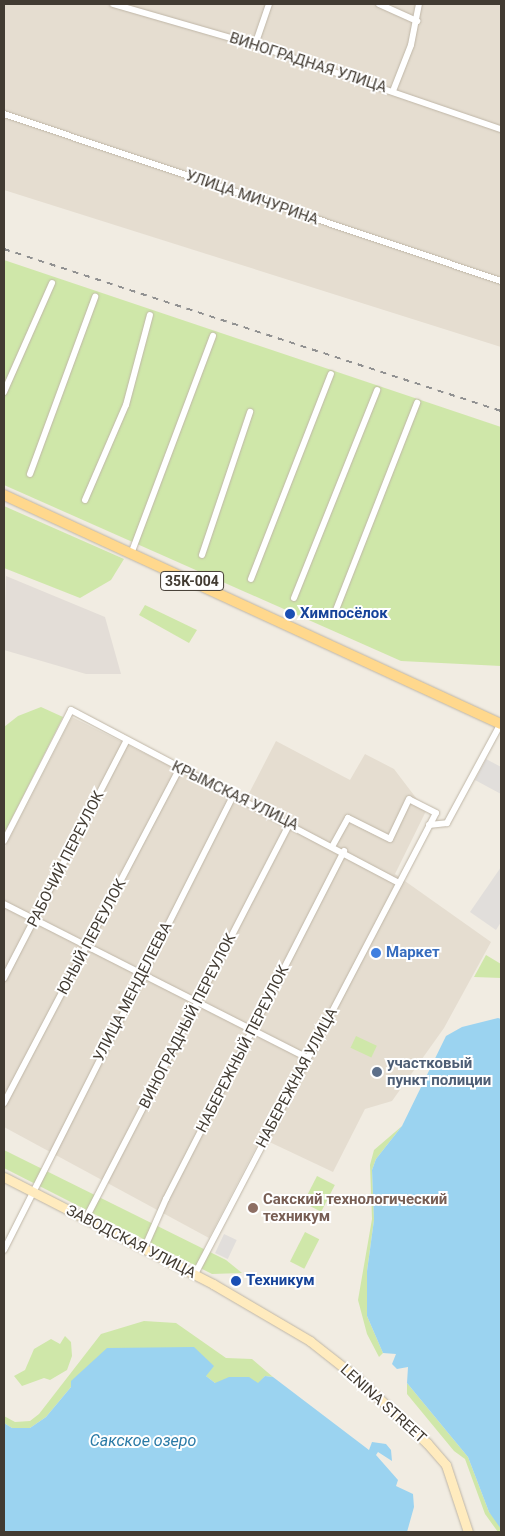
<!DOCTYPE html>
<meta charset="utf-8">
<style>
body{margin:0}
#map{position:relative;width:505px;height:1536px;overflow:hidden;background:#f1ece2;font-family:Roboto,sans-serif}
div>[style]{position:absolute}
[style*='--x']{left:calc(var(--x)*1px);top:calc(var(--y)*1px);width:calc(var(--w)*1px);rotate:calc(var(--a)*1deg)}
.residential>*{inset:0;background:#e5ddd0}
.industrial>*{inset:0;background:#e3ddd7}
.green>*{inset:0;background:#cfe7a9;transform-origin:0 0}
.parking>*{inset:0;background:#e1dedb;transform-origin:0 0}
.water>*{inset:0;background:#9bd3f0}
.roads{filter:drop-shadow(0 0 1px #bfb6a7) drop-shadow(0 0 1px #bfb6a7)}
.street>*{height:6px;margin:-3px;padding:0 3px;transform-origin:3px;border-radius:3px;background:#fff}
.secondary>*{height:9px;margin:-4.5px;padding:0 4.5px;transform-origin:4.5px;border-radius:4.5px;background:#ffebbe}
.primary>*{height:10px;margin:-5px;padding:0 5px;transform-origin:5px;border-radius:5px;background:#ffd88d}
.rail>*{height:2px;margin-top:-1px;transform-origin:0;background:repeating-linear-gradient(90deg,#929292 0 6px,transparent 0 12px)}
.dots>*{width:14px;height:14px;translate:-50% -50%;box-sizing:border-box;border:2px solid #fff;border-radius:50%}
span{translate:-50% -50%;white-space:nowrap;text-align:center;line-height:1.15;-webkit-text-stroke:4px #fff;paint-order:stroke}
.shield-label span{padding:1px 4px;background:#fff;border:1px solid;border-radius:4px;-webkit-text-stroke-width:0}
.shield-label{font-size:14px;color:#423b32;font-weight:700}
.street-label{font-size:15px;color:#423b32}
.transit-label{font-size:15px;color:#164399;font-weight:700}
.left{translate:0 -50%;text-align:left}
.shop-label{font-size:15px;color:#366cbe;font-weight:700}
.service-label{font-size:15px;color:#4e5e75;font-weight:700}
.education-label{font-size:15px;color:#785e54;font-weight:700}
.water-label{font-size:16px;color:#2a7aa6;font-style:italic}
.frame{position:absolute;inset:0;border:5px solid #423b32;pointer-events:none}
</style>
<div id="map">
<div class="residential">
<div style="clip-path:polygon(4px 4px,501px 4px,501px 347px,4px 190px)"></div>
<div style="clip-path:polygon(72px 717px,244px 803px,276px 741px,350px 780px,365px 754px,394px 769px,426px 811px,395px 874px,491px 942px,444px 1028px,392px 1101px,365px 1109px,333px 1172px,261px 1138px,209px 1238px,4px 1127px,4px 849px)"></div>
</div>
<div class="industrial">
<div style="clip-path:polygon(6px 576px,105px 617px,121px 674px,86px 674px,4px 650px)"></div>
</div>
<div class="green">
<div style="clip-path:polygon(4px 260px,501px 427px,501px 666px,401px 661px,4px 485px)"></div>
<div style="clip-path:polygon(4px 506px,124px 559px,111px 580px,80px 598px,4px 568px)"></div>
<div style="clip-path:polygon(145px 605px,197px 630px,189px 643px,139px 615px)"></div>
<div style="clip-path:polygon(41px 707px,63px 717px,4px 834px,4px 727px,18px 716px)"></div>
<div style="clip-path:polygon(486px 955px,501px 964px,501px 978px,474px 977px)"></div>
<div style="left:356px;top:1036px;width:23px;height:13px;rotate:25deg"></div>
<div style="clip-path:polygon(402px 1126px,376px 1159px,372px 1170px,374px 1220px,367px 1271px,367px 1316px,383px 1353px,379px 1357px,367px 1334px,358px 1300px,372px 1219px,370px 1165px,374px 1150px)"></div>
<div style="clip-path:polygon(4px 1150px,226px 1260px,242px 1273px,212px 1274px,4px 1168px)"></div>
<div style="left:317px;top:1176px;width:20px;height:30px;rotate:27deg"></div>
<div style="left:305px;top:1232px;width:16px;height:33px;rotate:27deg"></div>
<div style="clip-path:polygon(144px 1321px,176px 1323px,226px 1358px,252px 1359px,273px 1377px,265px 1376px,259px 1383px,215px 1383px,206px 1376px,71px 1387px,46px 1417px,30px 1428px,12px 1428px,4px 1423px,4px 1416px,15px 1422px,30px 1421px,39px 1414px,101px 1334px)"></div>
<div style="clip-path:polygon(65px 1336px,71px 1342px,72px 1356px,67px 1370px,50px 1380px,44px 1378px,22px 1386px,14px 1376px,25px 1370px,34px 1349px,51px 1339px,60px 1344px)"></div>
<div style="clip-path:polygon(407px 1383px,468px 1457px,489px 1512px,499px 1523px,501px 1532px,498px 1532px,485px 1514px,465px 1459px,454px 1451px,407px 1394px)"></div>
</div>
<div class="parking">
<div style="clip-path:polygon(486px 759px,501px 767px,501px 794px,475px 780px)"></div>
<div style="clip-path:polygon(501px 867px,501px 922px,496px 930px,470px 912px)"></div>
<div style="left:224px;top:1234px;width:14px;height:21px;rotate:25deg"></div>
</div>
<div class="water">
<div style="clip-path:polygon(498px 1018px,501px 1019px,501px 1529px,489px 1512px,468px 1457px,407px 1383px,408px 1367px,397px 1369px,392px 1364px,396px 1354px,383px 1353px,367px 1316px,367px 1271px,374px 1220px,372px 1170px,376px 1159px,402px 1126px,446px 1036px,462px 1027px)"></div>
<div style="clip-path:polygon(194px 1347px,214px 1366px,206px 1376px,215px 1383px,229px 1377px,249px 1377px,258px 1383px,265px 1376px,273px 1377px,369px 1450px,372px 1442px,386px 1444px,391px 1450px,392px 1461px,378px 1452px,376px 1455px,398px 1480px,396px 1486px,413px 1494px,414px 1507px,407px 1532px,4px 1532px,4px 1423px,12px 1428px,30px 1428px,46px 1417px,71px 1387px,71px 1381px,107px 1348px)"></div>
</div>
<div class="roads">
<div class="street">
<div style="--x:113;--y:4;--w:148;--a:16.1"></div>
<div style="--x:255;--y:45;--w:260;--a:18.9"></div>
<div style="--x:379;--y:4;--w:42;--a:24.1"></div>
<div style="--x:255;--y:45;--w:43;--a:-71.1"></div>
<div style="--x:393;--y:91;--w:49;--a:-68.6"></div>
<div style="--x:411;--y:45;--w:42;--a:-79"></div>
<div style="--x:4;--y:114;--w:524;--a:18.57"></div>
<div style="--x:4;--y:392;--w:119;--a:-66.2"></div>
<div style="--x:30;--y:474;--w:189;--a:-69.8"></div>
<div style="--x:85;--y:500;--w:103;--a:-66.7"></div>
<div style="--x:126;--y:405;--w:93;--a:-75.1"></div>
<div style="--x:131;--y:554;--w:233;--a:-69.4"></div>
<div style="--x:202;--y:555;--w:151;--a:-71.4"></div>
<div style="--x:251;--y:579;--w:220;--a:-68.7"></div>
<div style="--x:294;--y:598;--w:224;--a:-68.2"></div>
<div style="--x:334;--y:615;--w:228;--a:-68.6"></div>
<div style="--x:429;--y:825;--w:18;--a:-6"></div>
<div style="--x:447;--y:823;--w:114;--a:-61.6"></div>
<div style="--x:4;--y:841;--w:147;--a:-62.9"></div>
<div style="--x:71;--y:710;--w:371;--a:27.8"></div>
<div style="--x:4;--y:904;--w:339;--a:26.9"></div>
<div style="--x:4;--y:978;--w:268;--a:-62.7"></div>
<div style="--x:4;--y:1103;--w:377;--a:-62.3"></div>
<div style="--x:85;--y:1220;--w:447;--a:-62.7"></div>
<div style="--x:144;--y:1249;--w:55;--a:-66.3"></div>
<div style="--x:166;--y:1199;--w:391;--a:-62.9"></div>
<div style="--x:4;--y:1250;--w:511;--a:-63.23"></div>
<div style="--x:195;--y:1274;--w:520;--a:-62.4"></div>
<div style="--x:436;--y:813;--w:30;--a:-153"></div>
<div style="--x:409;--y:799;--w:44;--a:115.4"></div>
<div style="--x:390;--y:839;--w:47;--a:-153.4"></div>
<div style="--x:348;--y:818;--w:31;--a:119"></div>
</div>
<div class="secondary">
<div style="--x:4;--y:1177;--w:235;--a:27.1"></div>
<div style="--x:213;--y:1284;--w:113;--a:30.4"></div>
<div style="--x:310;--y:1341;--w:60;--a:38.2"></div>
<div style="--x:357;--y:1378;--w:96;--a:42.9"></div>
<div style="--x:427;--y:1443;--w:29;--a:49"></div>
<div style="--x:446;--y:1465;--w:71;--a:71.8"></div>
</div>
<div class="primary">
<div style="--x:4;--y:495;--w:547;--a:24.74"></div>
</div>
</div>
<div class="rail">
<div style="--x:4;--y:249;--w:523;--a:18.05"></div>
</div>
<div class="dots">
<div style="left:290px;top:614px;background:#1a4fb4"></div>
<div style="left:376px;top:953px;background:#3f7fe0"></div>
<div style="left:377px;top:1072px;background:#5c6f8a"></div>
<div style="left:253px;top:1208px;background:#8d6e63"></div>
<div style="left:236px;top:1281px;background:#1a4fb4"></div>
</div>
<div class="shield-label">
<span style="left:192px;top:581px">35К-004</span>
</div>
<div class="street-label">
<span style="left:308px;top:63px;rotate:18deg">ВИНОГРАДНАЯ УЛИЦА</span>
<span style="left:252px;top:198px;rotate:19deg">УЛИЦА МИЧУРИНА</span>
<span style="left:235px;top:796px;rotate:26deg">КРЫМСКАЯ УЛИЦА</span>
<span style="left:66px;top:859px;rotate:-63deg">РАБОЧИЙ ПЕРЕУЛОК</span>
<span style="left:92px;top:937px;rotate:-62deg">ЮНЫЙ ПЕРЕУЛОК</span>
<span style="left:133px;top:992px;rotate:-63deg">УЛИЦА МЕНДЕЛЕЕВА</span>
<span style="left:188px;top:1021px;rotate:-63deg">ВИНОГРАДНЫЙ ПЕРЕУЛОК</span>
<span style="left:243px;top:1049px;rotate:-63deg">НАБЕРЕЖНЫЙ ПЕРЕУЛОК</span>
<span style="left:297px;top:1078px;rotate:-62deg">НАБЕРЕЖНАЯ УЛИЦА</span>
<span style="left:131px;top:1242px;rotate:27deg">ЗАВОДСКАЯ УЛИЦА</span>
<span style="left:383px;top:1404px;rotate:42deg">LENINA STREET</span>
</div>
<div class="transit-label">
<span class="left" style="left:300px;top:614px">Химпосёлок</span>
<span class="left" style="left:246px;top:1281px">Техникум</span>
</div>
<div class="shop-label">
<span class="left" style="left:386px;top:953px">Маркет</span>
</div>
<div class="service-label">
<span class="left" style="left:387px;top:1072px">участковый<br>пункт полиции</span>
</div>
<div class="education-label">
<span class="left" style="left:263px;top:1208px">Сакский технологический<br>техникум</span>
</div>
<div class="water-label">
<span style="left:143px;top:1441px">Сакское озеро</span>
</div>
<div class="frame"></div>
</div>
